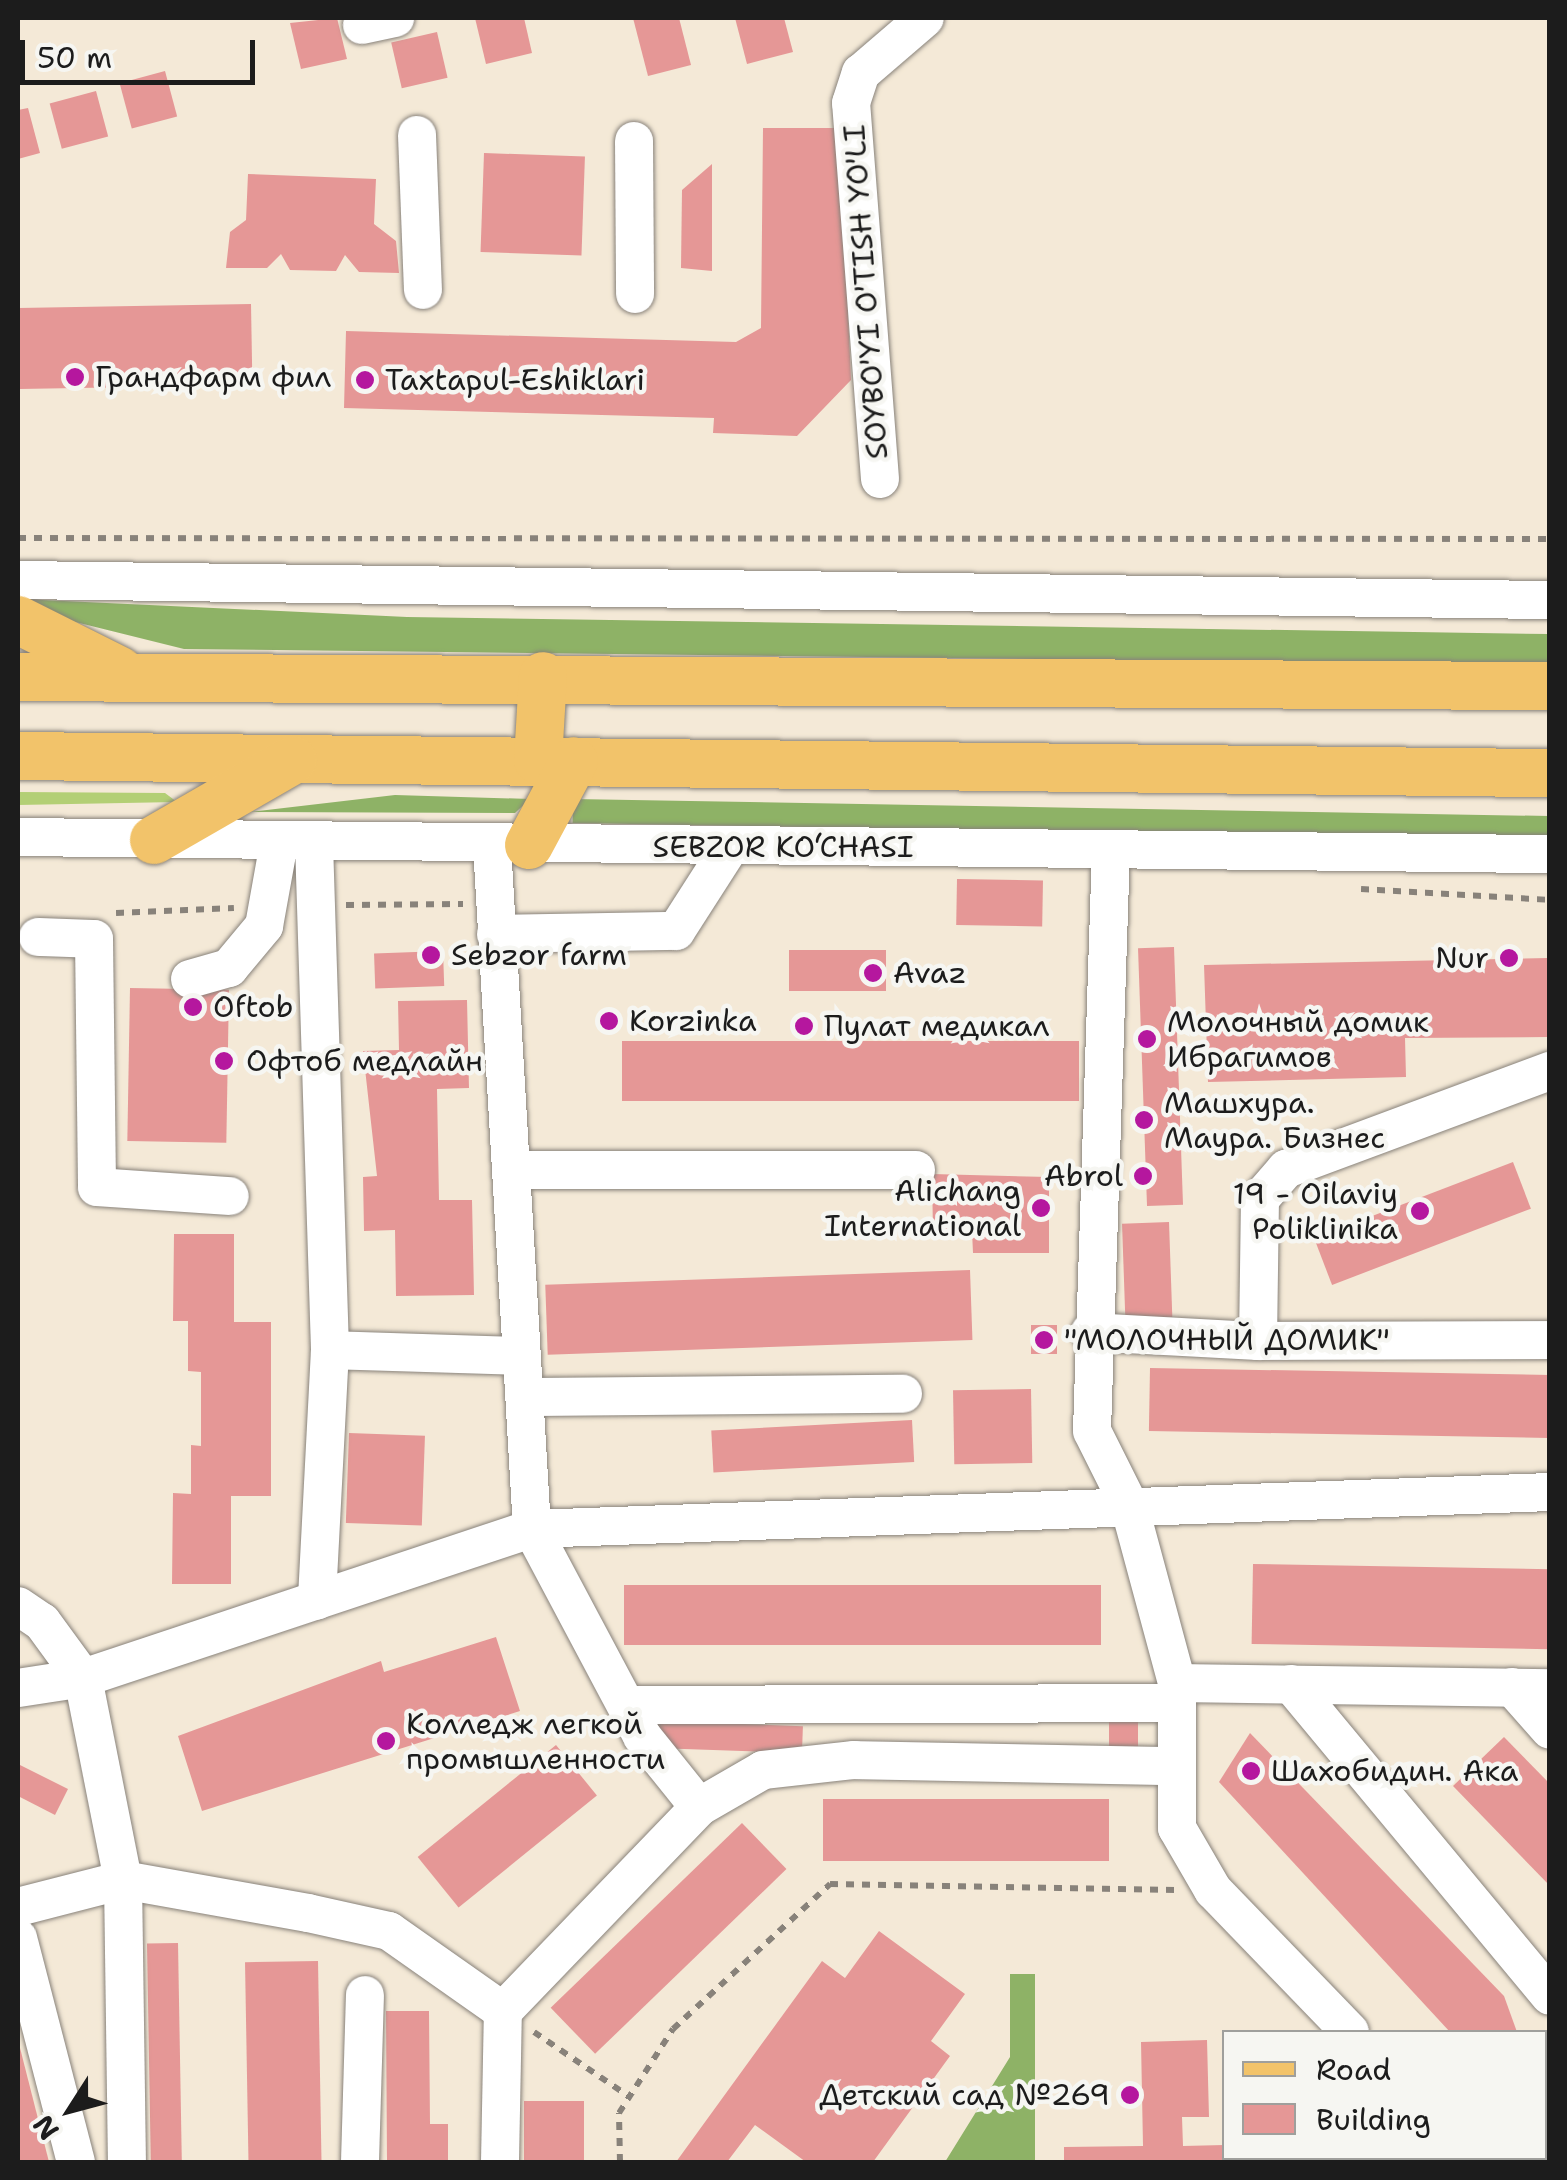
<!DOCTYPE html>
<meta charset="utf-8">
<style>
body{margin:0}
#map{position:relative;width:1567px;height:2180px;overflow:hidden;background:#f4e9d7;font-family:"Shantell Sans",sans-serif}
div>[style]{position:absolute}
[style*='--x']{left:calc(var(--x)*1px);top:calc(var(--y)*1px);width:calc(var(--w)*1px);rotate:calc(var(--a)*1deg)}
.green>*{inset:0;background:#b3cf75}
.forest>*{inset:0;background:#8eb266;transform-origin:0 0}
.building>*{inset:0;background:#e59796;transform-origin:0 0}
.path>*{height:6px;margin-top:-3px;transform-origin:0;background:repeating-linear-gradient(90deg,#88827a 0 8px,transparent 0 16px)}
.roads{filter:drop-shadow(0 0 2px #88827a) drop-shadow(0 0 2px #88827a)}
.minor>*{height:38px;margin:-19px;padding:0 19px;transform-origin:19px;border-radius:19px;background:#fff}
.major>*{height:48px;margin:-24px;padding:0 24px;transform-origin:24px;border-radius:24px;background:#f2c36a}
.dots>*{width:28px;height:28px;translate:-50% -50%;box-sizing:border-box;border:5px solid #f6f6f2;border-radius:50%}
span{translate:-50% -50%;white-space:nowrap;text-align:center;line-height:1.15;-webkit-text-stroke:9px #f6f6f2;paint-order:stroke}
.street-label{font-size:30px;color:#1c1c1c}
.poi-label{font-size:30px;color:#1c1c1c}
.left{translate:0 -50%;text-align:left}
.right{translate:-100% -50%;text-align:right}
.frame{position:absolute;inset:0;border:20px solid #1c1c1c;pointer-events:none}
.legend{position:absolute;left:1222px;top:2030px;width:325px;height:130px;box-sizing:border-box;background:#f6f6f2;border:2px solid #9f9f9c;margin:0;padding:12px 18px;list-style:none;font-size:30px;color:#1c1c1c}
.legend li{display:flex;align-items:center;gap:20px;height:50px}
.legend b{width:50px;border:2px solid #9f9f9c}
.north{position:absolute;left:20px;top:2060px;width:100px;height:100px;-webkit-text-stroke:8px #f6f6f2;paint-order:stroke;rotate:234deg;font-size:28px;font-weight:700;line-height:40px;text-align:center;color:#1c1c1c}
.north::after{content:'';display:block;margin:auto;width:35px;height:45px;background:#1c1c1c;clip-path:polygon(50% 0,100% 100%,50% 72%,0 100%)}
.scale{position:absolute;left:20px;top:40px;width:235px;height:45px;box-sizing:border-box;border:5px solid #1c1c1c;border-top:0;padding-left:12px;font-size:30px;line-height:35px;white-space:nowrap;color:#1c1c1c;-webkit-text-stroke:8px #f6f6f2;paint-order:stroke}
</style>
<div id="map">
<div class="green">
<div style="clip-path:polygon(18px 792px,165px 793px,177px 802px,18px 805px)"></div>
</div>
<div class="forest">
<div style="clip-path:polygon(21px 599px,407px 617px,1549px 634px,1550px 665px,184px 649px,19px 608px)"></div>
<div style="clip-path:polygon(395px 795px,530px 799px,515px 813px,250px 812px)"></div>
<div style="left:573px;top:799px;width:976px;height:24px;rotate:1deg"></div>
<div style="clip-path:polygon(1010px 1974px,1035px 1974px,1035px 2162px,945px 2162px,1010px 2057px)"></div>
</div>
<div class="building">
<div style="clip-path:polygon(337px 18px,347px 59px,301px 69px,290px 23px)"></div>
<div style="clip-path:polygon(475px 18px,524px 18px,532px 53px,486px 64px)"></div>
<div style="clip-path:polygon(633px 18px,679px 18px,691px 65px,648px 76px)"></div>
<div style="clip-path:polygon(735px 18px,784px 18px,793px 52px,747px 64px)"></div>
<div style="left:437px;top:32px;width:47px;height:47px;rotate:77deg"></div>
<div style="left:165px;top:71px;width:47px;height:47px;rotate:75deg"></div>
<div style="left:96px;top:91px;width:47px;height:48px;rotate:75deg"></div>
<div style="clip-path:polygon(28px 108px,40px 153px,18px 159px,18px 110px)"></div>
<div style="clip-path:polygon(763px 128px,840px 128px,851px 380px,797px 436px,713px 433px,714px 418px,344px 408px,346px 331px,736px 342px,761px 328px)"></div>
<div style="left:484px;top:153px;width:101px;height:99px;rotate:2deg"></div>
<div style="clip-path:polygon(712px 164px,712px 271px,681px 268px,682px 190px)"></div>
<div style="clip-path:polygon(248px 174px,376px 179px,374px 224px,396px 241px,399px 273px,359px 272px,345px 255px,336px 271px,290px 270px,281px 254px,267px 268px,226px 268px,230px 232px,246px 220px)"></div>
<div style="left:251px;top:304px;width:81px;height:233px;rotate:89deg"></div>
<div style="left:957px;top:879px;width:86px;height:46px;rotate:1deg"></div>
<div style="left:1174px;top:947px;width:258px;height:36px;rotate:88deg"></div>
<div style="left:789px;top:950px;width:97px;height:41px"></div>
<div style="left:443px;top:951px;width:35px;height:69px;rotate:88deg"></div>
<div style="clip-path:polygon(1548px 958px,1549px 1037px,1405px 1038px,1406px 1077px,1208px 1082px,1204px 965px)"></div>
<div style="left:130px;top:988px;width:99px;height:153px;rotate:1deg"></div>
<div style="clip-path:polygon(467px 1000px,469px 1088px,437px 1089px,439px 1200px,472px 1200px,474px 1295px,396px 1296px,395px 1230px,364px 1231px,363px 1177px,377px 1176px,363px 1051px,399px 1050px,398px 1001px)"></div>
<div style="left:622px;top:1041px;width:457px;height:60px"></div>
<div style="left:1513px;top:1162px;width:50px;height:213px;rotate:69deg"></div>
<div style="clip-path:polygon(932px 1174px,1049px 1177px,1049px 1253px,973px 1253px,972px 1231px,933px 1233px)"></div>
<div style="left:1169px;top:1222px;width:95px;height:47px;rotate:88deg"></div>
<div style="clip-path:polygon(174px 1234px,234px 1234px,234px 1322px,271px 1322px,271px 1496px,231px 1496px,231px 1584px,172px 1584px,173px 1493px,191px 1494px,191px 1445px,201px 1446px,201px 1372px,188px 1371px,188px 1321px,173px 1321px)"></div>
<div style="left:970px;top:1270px;width:70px;height:425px;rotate:88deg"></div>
<div style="left:1057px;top:1325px;width:29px;height:26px;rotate:90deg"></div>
<div style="left:1150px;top:1368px;width:400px;height:63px;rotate:1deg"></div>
<div style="left:1031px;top:1389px;width:74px;height:78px;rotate:89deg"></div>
<div style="left:912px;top:1420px;width:42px;height:201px;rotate:87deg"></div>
<div style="left:349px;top:1433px;width:76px;height:90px;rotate:2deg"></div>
<div style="left:1253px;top:1564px;width:297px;height:80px;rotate:1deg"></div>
<div style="left:1101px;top:1585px;width:60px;height:477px;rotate:90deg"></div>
<div style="clip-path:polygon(496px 1637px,520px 1711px,202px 1811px,178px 1736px,381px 1661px,384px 1672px)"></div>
<div style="left:1109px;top:1719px;width:29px;height:28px"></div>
<div style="left:656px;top:1721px;width:147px;height:27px;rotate:2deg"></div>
<div style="clip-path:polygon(1250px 1733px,1504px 1996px,1517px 2032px,1450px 2032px,1219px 1782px)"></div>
<div style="clip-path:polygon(1504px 1737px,1550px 1784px,1550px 1886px,1453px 1786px)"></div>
<div style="left:556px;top:1745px;width:65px;height:178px;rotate:51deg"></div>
<div style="clip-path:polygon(18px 1764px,68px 1789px,55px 1815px,18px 1796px)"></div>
<div style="left:823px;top:1799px;width:286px;height:62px"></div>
<div style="left:742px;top:1823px;width:64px;height:266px;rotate:46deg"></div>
<div style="clip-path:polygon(879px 1931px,965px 1994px,931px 2041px,950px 2056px,873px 2162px,806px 2162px,755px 2125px,727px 2162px,676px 2162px,822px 1961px,845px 1978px)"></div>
<div style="left:178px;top:1943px;width:219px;height:31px;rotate:89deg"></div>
<div style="left:318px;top:1961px;width:201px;height:73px;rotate:89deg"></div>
<div style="clip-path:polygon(386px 2011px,429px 2011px,430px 2124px,448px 2124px,448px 2162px,387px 2162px)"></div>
<div style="clip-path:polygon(1207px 2040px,1209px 2117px,1182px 2117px,1183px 2146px,1224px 2145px,1224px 2158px,1292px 2162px,1064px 2162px,1064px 2147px,1143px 2146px,1141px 2042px)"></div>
<div style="clip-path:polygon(19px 2044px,49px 2162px,18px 2162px)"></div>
<div style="left:524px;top:2101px;width:60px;height:61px"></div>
<div style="left:1470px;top:2158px;width:59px;height:4px"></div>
</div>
<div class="path">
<div style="--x:18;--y:538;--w:1532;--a:0.04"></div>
<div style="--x:1361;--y:889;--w:189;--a:3.3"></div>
<div style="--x:346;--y:905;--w:117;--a:-0.5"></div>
<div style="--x:116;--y:913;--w:118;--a:-2.4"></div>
<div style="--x:534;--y:2032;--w:114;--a:34.2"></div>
<div style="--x:620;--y:2162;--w:49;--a:-91.2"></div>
<div style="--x:619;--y:2113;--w:100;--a:-57.3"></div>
<div style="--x:673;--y:2029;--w:214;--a:-42.7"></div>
<div style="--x:830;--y:1884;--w:346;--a:1"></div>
</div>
<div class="roads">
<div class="minor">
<div style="--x:362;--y:25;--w:34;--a:-12"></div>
<div style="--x:417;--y:135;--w:155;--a:87.8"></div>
<div style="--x:634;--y:141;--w:153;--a:89.6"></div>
<div style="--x:880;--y:479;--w:377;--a:-94.4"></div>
<div style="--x:851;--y:103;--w:32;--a:-72"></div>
<div style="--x:861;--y:73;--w:84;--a:-40.7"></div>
<div style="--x:18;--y:580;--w:1532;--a:0.75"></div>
<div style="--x:18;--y:837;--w:1532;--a:0.64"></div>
<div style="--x:314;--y:843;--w:507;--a:88.19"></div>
<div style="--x:330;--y:1350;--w:251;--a:93"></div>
<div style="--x:1111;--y:849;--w:582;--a:91.87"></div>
<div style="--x:1092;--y:1431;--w:83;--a:63.4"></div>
<div style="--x:1129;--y:1505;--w:184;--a:74.9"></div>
<div style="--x:1177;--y:1683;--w:145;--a:90"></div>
<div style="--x:1177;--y:1828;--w:72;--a:59.9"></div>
<div style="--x:1213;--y:1890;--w:197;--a:46"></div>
<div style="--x:496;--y:934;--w:180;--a:-1"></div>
<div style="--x:676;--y:931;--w:100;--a:-57.3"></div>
<div style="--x:38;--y:937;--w:56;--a:2"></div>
<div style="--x:94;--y:939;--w:248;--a:89.3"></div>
<div style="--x:97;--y:1187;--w:133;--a:3.9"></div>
<div style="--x:190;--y:979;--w:41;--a:-15.8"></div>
<div style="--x:229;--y:968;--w:55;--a:-50.2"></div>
<div style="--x:264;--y:926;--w:84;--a:-79.8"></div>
<div style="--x:511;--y:1170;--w:405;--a:0"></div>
<div style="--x:1090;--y:1332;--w:168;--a:3.1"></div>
<div style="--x:1258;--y:1341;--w:142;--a:-89.2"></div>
<div style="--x:1260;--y:1199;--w:40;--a:-49"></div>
<div style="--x:1286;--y:1169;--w:282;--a:-20.4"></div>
<div style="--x:1258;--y:1341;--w:292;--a:-0.2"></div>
<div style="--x:330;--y:1350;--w:192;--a:1.8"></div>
<div style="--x:525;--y:1397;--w:378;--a:-0.5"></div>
<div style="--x:18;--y:1606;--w:29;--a:34"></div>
<div style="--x:42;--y:1622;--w:69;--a:53.8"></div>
<div style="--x:83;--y:1678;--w:206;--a:78.8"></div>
<div style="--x:123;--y:1880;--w:282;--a:89.2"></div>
<div style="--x:1177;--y:1683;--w:373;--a:0.8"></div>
<div style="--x:1291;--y:1684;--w:405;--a:50.3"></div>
<div style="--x:1512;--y:1687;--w:57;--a:48.5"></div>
<div style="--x:18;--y:1688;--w:66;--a:-8.7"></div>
<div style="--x:83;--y:1678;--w:473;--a:-18.4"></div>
<div style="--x:532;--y:1529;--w:1019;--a:-2.08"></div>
<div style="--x:631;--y:1705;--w:543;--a:-0.21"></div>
<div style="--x:699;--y:1807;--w:74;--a:-30"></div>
<div style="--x:763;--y:1770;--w:92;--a:-6.3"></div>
<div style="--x:854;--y:1760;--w:316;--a:1.1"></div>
<div style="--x:18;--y:1907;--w:108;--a:-14.4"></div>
<div style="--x:123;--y:1880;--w:188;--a:10.1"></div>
<div style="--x:308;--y:1913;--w:83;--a:12.5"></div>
<div style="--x:389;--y:1931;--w:139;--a:35.1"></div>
<div style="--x:503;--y:2011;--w:283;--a:-46.1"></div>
<div style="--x:699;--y:1807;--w:91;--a:-128.8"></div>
<div style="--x:642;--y:1736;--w:234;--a:-118"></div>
<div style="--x:532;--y:1529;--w:685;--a:-93.35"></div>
<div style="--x:18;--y:1938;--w:231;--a:75.5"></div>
<div style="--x:1396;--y:2158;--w:4;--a:90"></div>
<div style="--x:360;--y:2162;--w:167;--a:-88.3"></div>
<div style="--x:500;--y:2162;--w:151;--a:-88.9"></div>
</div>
<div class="major">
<div style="--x:18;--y:620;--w:114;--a:26.6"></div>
<div style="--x:18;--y:677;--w:1532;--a:0.34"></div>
<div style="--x:18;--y:756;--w:1532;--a:0.64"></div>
<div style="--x:538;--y:760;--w:84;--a:-86.6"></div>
<div style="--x:154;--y:840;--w:160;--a:-29.9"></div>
<div style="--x:529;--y:845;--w:95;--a:-61.8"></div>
</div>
</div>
<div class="dots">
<div style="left:75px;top:377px;background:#b5179e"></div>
<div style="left:365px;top:380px;background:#b5179e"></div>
<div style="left:431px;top:955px;background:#b5179e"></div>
<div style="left:1509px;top:958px;background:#b5179e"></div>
<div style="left:873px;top:973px;background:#b5179e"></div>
<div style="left:193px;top:1007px;background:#b5179e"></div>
<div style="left:609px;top:1021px;background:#b5179e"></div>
<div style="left:804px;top:1026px;background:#b5179e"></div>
<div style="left:1147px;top:1039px;background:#b5179e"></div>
<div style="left:224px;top:1061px;background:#b5179e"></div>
<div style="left:1144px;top:1120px;background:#b5179e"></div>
<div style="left:1143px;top:1176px;background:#b5179e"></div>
<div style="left:1041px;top:1208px;background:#b5179e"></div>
<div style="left:1420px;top:1211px;background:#b5179e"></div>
<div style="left:1044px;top:1340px;background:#b5179e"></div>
<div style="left:386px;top:1741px;background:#b5179e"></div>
<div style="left:1251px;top:1771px;background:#b5179e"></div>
<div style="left:1130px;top:2095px;background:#b5179e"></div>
</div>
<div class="street-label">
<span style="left:866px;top:292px;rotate:-94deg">SOYBO'YI O'TISH YO'LI</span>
<span style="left:783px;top:847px">SEBZOR KO‘CHASI</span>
</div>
<div class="poi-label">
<span class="left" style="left:95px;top:377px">Грандфарм фил</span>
<span class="left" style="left:385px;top:380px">Taxtapul-Eshiklari</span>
<span class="left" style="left:451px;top:955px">Sebzor farm</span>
<span class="right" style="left:1489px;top:958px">Nur</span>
<span class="left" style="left:893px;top:973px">Avaz</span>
<span class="left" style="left:213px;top:1007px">Oftob</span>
<span class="left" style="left:629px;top:1021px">Korzinka</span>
<span class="left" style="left:1167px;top:1039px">Молочный домик<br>Ибрагимов</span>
<span class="left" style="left:824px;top:1026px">Пулат медикал</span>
<span class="left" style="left:246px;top:1061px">Офтоб медлайн</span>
<span class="left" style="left:1164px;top:1120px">Машхура.<br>Маура. Бизнес</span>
<span class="right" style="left:1123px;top:1176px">Abrol</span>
<span class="right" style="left:1021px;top:1208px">Alichang<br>International</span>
<span class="right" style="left:1398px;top:1211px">19 - Oilaviy<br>Poliklinika</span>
<span class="left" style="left:1064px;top:1340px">"МОЛОЧНЫЙ ДОМИК"</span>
<span class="left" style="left:406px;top:1741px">Колледж легкой<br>промышленности</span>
<span class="left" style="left:1271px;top:1771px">Шахобидин. Ака</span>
<span class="right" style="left:1110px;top:2095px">Детский сад №269</span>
</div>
<div class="frame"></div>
<ul class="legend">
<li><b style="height:12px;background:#f2c36a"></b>Road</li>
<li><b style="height:28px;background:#e59796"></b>Building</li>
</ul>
<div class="north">N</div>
<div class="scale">50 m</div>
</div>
